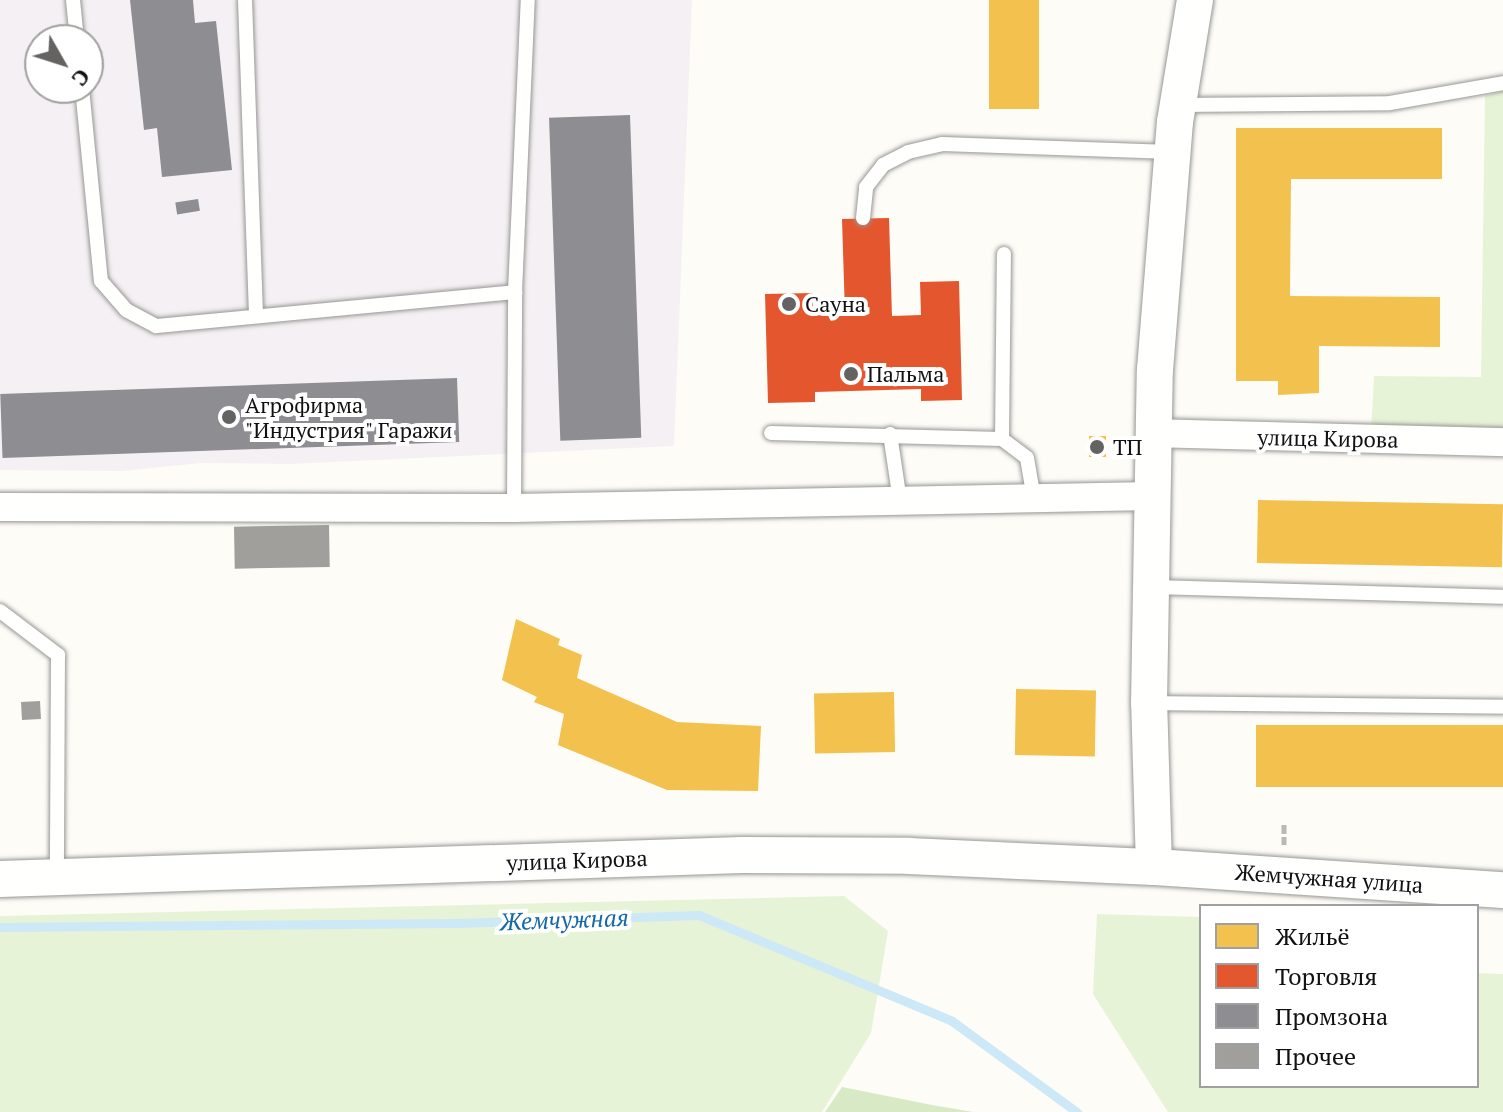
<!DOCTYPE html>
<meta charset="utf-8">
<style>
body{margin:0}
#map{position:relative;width:1503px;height:1112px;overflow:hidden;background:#fdfcf7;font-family:"PT Serif",serif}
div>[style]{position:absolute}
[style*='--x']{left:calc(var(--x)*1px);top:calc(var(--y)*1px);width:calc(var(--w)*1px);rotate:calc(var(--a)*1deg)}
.industrial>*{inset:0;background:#f5f0f3}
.green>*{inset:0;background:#e7f3d7}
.forest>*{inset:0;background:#d8eac5}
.homes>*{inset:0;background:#f2c14e;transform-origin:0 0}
.shops>*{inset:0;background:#e4572e}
.industry>*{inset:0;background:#8d8d92;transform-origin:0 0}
.stream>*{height:9px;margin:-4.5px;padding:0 4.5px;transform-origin:4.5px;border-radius:4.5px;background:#cde8f7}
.building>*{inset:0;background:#a19f9c;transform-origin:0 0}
.path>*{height:5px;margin-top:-2.5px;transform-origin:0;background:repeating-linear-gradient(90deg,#b9b9b8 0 8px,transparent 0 12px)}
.roads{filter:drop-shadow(0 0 2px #979795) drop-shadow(0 0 2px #979795)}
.service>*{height:14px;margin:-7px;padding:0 7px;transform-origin:7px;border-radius:7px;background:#fffffe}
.minor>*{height:28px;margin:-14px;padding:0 14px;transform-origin:14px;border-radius:14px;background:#fffffe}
.tertiary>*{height:36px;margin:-18px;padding:0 18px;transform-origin:18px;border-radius:18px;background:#fffffe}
.dots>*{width:22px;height:22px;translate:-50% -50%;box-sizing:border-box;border:4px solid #fff;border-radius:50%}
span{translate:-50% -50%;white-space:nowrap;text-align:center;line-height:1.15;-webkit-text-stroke:8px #fff;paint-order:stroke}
.poi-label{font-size:22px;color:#111}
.left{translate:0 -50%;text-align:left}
.street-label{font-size:22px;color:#111}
.water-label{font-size:24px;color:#1768a6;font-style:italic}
.legend{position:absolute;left:1199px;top:904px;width:280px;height:184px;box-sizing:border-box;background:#fff;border:2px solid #a0a0a0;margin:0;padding:10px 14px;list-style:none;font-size:24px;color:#111}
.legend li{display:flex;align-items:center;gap:16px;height:40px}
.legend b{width:40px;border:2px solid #a0a0a0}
.north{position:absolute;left:24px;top:24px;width:80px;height:80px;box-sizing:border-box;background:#fff;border:2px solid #a0a0a0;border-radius:50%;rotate:129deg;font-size:22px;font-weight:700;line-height:32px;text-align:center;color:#111}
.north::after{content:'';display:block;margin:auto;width:28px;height:36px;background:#646362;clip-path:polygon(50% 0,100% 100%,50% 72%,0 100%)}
</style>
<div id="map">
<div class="industrial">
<div style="clip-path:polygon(evenodd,0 0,692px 0,674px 446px,290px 464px,201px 463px,122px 471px,0 470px,0 0,40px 40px,88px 40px,88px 88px,40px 88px,40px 40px)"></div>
</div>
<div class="green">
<div style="clip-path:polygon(1503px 91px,1503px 433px,1371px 432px,1374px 376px,1481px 377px,1485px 96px)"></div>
<div style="clip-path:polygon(844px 896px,888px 931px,871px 1033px,822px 1112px,0 1112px,0 916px)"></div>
<div style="clip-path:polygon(1097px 914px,1201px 917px,1201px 1086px,1477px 1086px,1477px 973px,1503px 974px,1503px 1112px,1168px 1112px,1093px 994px)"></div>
</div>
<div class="forest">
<div style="clip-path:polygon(842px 1087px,932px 1105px,973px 1112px,825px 1112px)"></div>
</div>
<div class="homes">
<div style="left:989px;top:0;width:50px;height:109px"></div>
<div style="clip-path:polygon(1236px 128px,1442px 128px,1442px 179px,1291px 179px,1290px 296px,1440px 297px,1440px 347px,1319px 346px,1319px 393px,1278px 395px,1278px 381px,1236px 381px)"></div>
<div style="left:1089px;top:436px;width:17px;height:21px"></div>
<div style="left:1258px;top:500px;width:245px;height:63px;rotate:1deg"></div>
<div style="clip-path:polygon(516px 619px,560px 639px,558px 645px,582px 655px,577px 678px,677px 722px,761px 726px,758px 791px,667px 790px,558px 745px,564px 714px,534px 702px,537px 697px,502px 680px)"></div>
<div style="left:1016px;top:689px;width:80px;height:66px;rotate:1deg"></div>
<div style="left:894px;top:692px;width:60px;height:80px;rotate:89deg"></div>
<div style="left:1503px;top:725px;width:62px;height:247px;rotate:90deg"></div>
</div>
<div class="shops">
<div style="clip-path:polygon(889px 218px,892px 316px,921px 315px,920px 282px,959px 281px,962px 400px,921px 401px,921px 389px,815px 392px,815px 402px,768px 403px,765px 294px,813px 293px,813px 315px,845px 314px,842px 219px)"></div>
</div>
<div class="industry">
<div style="clip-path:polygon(130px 0,193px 0,195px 23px,216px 21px,232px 170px,162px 177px,157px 128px,144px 130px)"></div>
<div style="left:630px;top:115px;width:323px;height:81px;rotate:88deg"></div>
<div style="left:198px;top:199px;width:12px;height:23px;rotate:81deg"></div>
<div style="left:457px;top:378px;width:64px;height:457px;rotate:88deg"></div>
</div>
<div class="stream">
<div style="--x:0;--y:927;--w:457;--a:-0.5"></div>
<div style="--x:457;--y:923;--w:242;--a:-1.9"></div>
<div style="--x:699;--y:915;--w:274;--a:22.7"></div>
<div style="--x:952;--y:1021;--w:155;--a:36.1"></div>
</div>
<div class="building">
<div style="left:329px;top:525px;width:42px;height:95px;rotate:89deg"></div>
<div style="left:40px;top:701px;width:18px;height:19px;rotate:87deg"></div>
</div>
<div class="path">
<div style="--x:1284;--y:845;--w:23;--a:-90"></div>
</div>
<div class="roads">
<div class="service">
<div style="--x:73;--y:0;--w:40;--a:84.3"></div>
<div style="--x:245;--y:0;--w:316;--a:88"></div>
<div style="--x:82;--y:88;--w:194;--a:84.4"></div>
<div style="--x:101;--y:281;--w:38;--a:49"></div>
<div style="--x:126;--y:310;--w:34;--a:28"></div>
<div style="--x:156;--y:326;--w:361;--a:-5.4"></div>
<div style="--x:1178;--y:105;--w:212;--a:-0.5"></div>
<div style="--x:1390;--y:103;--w:115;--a:-10"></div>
<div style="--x:863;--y:218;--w:31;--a:-84"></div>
<div style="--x:866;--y:187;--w:28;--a:-52"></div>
<div style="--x:883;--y:165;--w:28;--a:-27"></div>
<div style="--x:908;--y:152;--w:35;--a:-13"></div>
<div style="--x:942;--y:144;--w:229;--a:2"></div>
<div style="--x:771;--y:433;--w:231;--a:1.5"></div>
<div style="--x:1002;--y:439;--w:31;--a:37"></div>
<div style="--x:1027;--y:458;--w:42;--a:80.3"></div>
<div style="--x:890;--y:434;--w:68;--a:81.5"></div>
<div style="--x:1002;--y:439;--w:185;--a:-89.4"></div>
<div style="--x:514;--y:508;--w:216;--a:-89.7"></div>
<div style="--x:515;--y:292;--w:292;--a:-87.5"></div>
<div style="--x:1151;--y:587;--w:352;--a:1.6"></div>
<div style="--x:0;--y:611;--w:73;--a:37.2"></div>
<div style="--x:58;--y:655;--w:222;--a:90.3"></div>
<div style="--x:1150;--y:703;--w:353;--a:0.6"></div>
</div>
<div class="minor">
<div style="--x:1154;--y:433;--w:349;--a:1.5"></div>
<div style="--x:0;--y:507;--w:514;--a:0.11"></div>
<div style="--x:514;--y:508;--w:639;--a:-1.08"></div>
</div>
<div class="tertiary">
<div style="--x:1154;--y:867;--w:164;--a:-91.7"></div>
<div style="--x:1149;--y:703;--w:333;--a:-89"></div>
<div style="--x:1155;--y:370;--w:249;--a:-85.4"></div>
<div style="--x:1175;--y:122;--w:124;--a:-80.7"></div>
<div style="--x:0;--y:879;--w:742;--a:-1.85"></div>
<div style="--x:742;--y:855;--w:167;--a:0.3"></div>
<div style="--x:909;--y:856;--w:245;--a:2.6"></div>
<div style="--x:1154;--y:867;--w:350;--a:3.8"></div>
</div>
</div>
<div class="dots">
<div style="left:789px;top:304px;background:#646362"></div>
<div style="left:851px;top:374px;background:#646362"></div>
<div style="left:229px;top:417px;background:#646362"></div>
<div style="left:1097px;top:447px;background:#646362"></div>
</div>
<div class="poi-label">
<span class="left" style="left:805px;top:304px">Сауна</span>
<span class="left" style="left:867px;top:374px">Пальма</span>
<span class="left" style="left:245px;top:417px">Агрофирма<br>"Индустрия" Гаражи</span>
<span class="left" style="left:1113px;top:447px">ТП</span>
</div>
<div class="street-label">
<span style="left:1328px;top:438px;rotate:1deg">улица Кирова</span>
<span style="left:577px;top:860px;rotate:-2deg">улица Кирова</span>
<span style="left:1329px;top:878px;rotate:4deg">Жемчужная улица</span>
</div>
<div class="water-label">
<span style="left:564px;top:920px;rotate:-2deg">Жемчужная</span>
</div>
<ul class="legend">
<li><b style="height:22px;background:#f2c14e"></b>Жильё</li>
<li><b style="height:22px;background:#e4572e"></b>Торговля</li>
<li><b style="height:22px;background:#8d8d92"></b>Промзона</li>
<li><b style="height:22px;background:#a19f9c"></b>Прочее</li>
</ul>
<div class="north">С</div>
</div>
